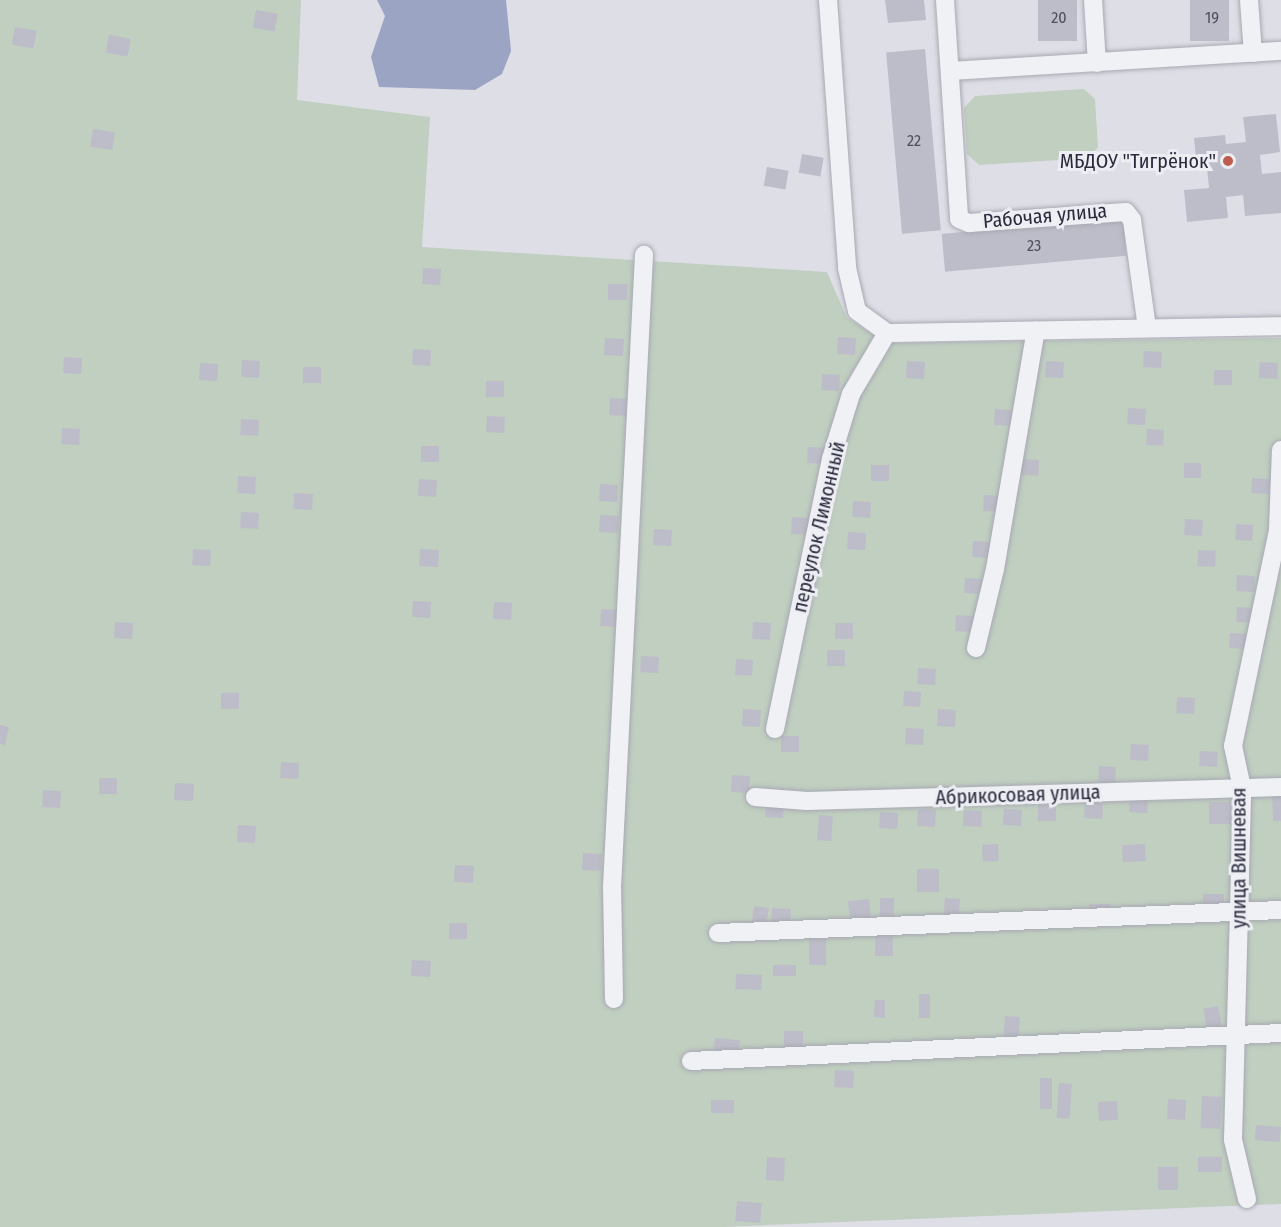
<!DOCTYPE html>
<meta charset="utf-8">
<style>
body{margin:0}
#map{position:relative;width:1281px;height:1227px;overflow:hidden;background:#dedfe6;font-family:"Fira Sans Condensed",sans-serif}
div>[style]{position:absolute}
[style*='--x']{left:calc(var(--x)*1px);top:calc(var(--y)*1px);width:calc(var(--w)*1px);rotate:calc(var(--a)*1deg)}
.green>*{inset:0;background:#c0cfc0}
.water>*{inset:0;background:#9ca4c3}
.building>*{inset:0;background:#bcbdc8;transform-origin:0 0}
.roads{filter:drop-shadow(0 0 2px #a8a9b3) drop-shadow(0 0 2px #a8a9b3)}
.street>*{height:18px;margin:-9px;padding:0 9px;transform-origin:9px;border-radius:9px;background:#f0f1f5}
.dots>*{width:16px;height:16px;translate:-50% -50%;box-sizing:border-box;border:3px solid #edeef4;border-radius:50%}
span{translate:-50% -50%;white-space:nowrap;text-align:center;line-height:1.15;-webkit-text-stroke:6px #edeef4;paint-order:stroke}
.number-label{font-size:16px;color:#4e4f5e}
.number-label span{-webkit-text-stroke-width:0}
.poi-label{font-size:20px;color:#292a3b}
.right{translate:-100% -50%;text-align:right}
.street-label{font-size:20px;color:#292a3b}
</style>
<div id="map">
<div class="green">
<div style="clip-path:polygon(0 0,301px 0,297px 100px,430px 117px,422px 247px,827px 272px,847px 318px,887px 343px,1281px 338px,1281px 1204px,722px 1227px,0 1227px)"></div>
<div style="clip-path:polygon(1084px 89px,1095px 99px,1098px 147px,1089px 158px,979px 165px,967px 154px,964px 108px,975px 96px)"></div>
</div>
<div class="water">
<div style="clip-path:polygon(377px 0,506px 0,511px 51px,502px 74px,475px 90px,379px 87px,371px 57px,385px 16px)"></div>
</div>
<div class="building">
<div style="clip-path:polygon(885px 0,924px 0,926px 20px,888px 23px)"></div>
<div style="left:1038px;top:0;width:39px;height:41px"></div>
<div style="left:1190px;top:0;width:39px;height:41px"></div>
<div style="left:256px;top:10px;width:22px;height:18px;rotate:10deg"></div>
<div style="left:15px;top:27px;width:22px;height:18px;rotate:10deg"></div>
<div style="left:109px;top:35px;width:22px;height:18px;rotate:10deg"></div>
<div style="left:925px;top:49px;width:182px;height:39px;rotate:85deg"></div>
<div style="clip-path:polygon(1276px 114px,1280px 152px,1260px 155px,1262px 174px,1281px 172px,1281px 213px,1245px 216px,1243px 195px,1226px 197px,1228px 218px,1187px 222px,1184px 190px,1209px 188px,1207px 168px,1197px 169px,1194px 138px,1225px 135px,1226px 144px,1246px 142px,1243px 117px)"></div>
<div style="left:93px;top:129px;width:22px;height:18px;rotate:8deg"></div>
<div style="left:802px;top:154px;width:22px;height:19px;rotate:10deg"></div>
<div style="left:767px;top:167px;width:22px;height:19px;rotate:10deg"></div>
<div style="left:1123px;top:218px;width:38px;height:182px;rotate:85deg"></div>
<div style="left:423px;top:268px;width:18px;height:16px;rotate:3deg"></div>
<div style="left:608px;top:284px;width:19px;height:16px"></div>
<div style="left:838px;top:337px;width:18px;height:17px;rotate:3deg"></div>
<div style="left:605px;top:338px;width:19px;height:17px;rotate:3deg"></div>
<div style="left:413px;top:349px;width:18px;height:16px;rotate:3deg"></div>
<div style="left:1144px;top:351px;width:18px;height:16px;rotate:3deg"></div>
<div style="left:64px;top:357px;width:18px;height:16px;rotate:3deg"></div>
<div style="left:242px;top:360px;width:18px;height:17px;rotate:3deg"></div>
<div style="left:907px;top:361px;width:18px;height:17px;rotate:3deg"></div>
<div style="left:1046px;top:361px;width:18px;height:16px;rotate:3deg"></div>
<div style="left:1260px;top:362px;width:18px;height:16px;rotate:3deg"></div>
<div style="left:200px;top:363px;width:18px;height:17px;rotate:3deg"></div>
<div style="left:303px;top:367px;width:18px;height:16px"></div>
<div style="left:1214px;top:370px;width:18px;height:15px"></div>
<div style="left:822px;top:374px;width:18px;height:16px;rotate:3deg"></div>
<div style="left:486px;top:381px;width:18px;height:16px"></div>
<div style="left:610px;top:398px;width:18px;height:17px;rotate:3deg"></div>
<div style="left:1128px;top:408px;width:18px;height:16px;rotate:3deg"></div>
<div style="left:995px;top:409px;width:17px;height:16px;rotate:3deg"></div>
<div style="left:487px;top:416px;width:18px;height:16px;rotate:3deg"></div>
<div style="left:241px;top:419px;width:18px;height:16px;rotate:3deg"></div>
<div style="left:62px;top:428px;width:18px;height:16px;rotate:3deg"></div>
<div style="left:1147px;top:429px;width:17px;height:16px;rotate:3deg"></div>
<div style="left:421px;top:446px;width:18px;height:16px"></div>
<div style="left:808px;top:447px;width:19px;height:16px;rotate:3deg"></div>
<div style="left:1022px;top:459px;width:17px;height:16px;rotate:3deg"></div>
<div style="left:1184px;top:463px;width:17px;height:15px"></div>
<div style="left:871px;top:465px;width:18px;height:16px"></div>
<div style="left:238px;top:476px;width:18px;height:17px;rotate:3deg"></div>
<div style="left:1252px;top:478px;width:18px;height:15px;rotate:3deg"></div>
<div style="left:419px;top:479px;width:18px;height:17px;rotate:3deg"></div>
<div style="left:600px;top:484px;width:18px;height:17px;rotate:3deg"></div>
<div style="left:294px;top:493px;width:19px;height:16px;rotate:3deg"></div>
<div style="left:984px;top:495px;width:17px;height:16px;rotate:3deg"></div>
<div style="left:853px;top:501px;width:18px;height:16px;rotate:3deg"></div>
<div style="left:241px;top:512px;width:18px;height:16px;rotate:3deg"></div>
<div style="left:600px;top:515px;width:19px;height:17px;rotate:3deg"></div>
<div style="left:792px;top:517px;width:18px;height:17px;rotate:3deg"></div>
<div style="left:1185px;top:519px;width:18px;height:16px;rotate:3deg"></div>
<div style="left:1236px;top:524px;width:17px;height:16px;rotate:3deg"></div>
<div style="left:654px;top:529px;width:18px;height:16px;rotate:3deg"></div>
<div style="left:848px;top:532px;width:18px;height:17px;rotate:3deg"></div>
<div style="left:973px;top:541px;width:17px;height:16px;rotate:3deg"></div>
<div style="left:193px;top:549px;width:18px;height:16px;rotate:3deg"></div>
<div style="left:420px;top:549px;width:19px;height:17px;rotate:3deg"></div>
<div style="left:1198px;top:550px;width:18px;height:16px;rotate:3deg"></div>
<div style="left:1237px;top:575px;width:18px;height:16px;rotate:3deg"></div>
<div style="left:965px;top:578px;width:17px;height:15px;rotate:3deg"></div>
<div style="left:413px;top:601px;width:18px;height:16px;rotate:3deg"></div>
<div style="left:494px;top:602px;width:18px;height:17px;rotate:3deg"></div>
<div style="left:1237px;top:607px;width:18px;height:15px;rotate:3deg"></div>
<div style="left:601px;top:609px;width:18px;height:17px;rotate:3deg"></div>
<div style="left:956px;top:615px;width:18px;height:16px;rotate:3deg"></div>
<div style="left:115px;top:622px;width:18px;height:16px;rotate:3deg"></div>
<div style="left:753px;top:622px;width:18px;height:17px;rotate:3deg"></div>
<div style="left:835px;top:623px;width:18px;height:16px"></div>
<div style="left:1230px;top:633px;width:18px;height:15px;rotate:3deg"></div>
<div style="left:827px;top:650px;width:18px;height:16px"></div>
<div style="left:641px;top:656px;width:18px;height:16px;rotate:3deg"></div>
<div style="left:736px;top:659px;width:17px;height:16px;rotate:3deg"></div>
<div style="left:918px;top:668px;width:18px;height:16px;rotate:3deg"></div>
<div style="left:904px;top:691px;width:17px;height:15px;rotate:3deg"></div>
<div style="left:221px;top:693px;width:18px;height:16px"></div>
<div style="left:1177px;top:697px;width:18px;height:16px;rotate:3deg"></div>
<div style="left:743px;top:709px;width:18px;height:17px;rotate:3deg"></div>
<div style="left:938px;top:709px;width:18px;height:17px;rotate:3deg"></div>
<div style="clip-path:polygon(0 725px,9px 727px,5px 745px,0 744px)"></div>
<div style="left:906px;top:728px;width:18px;height:16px;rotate:3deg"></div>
<div style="left:781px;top:736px;width:18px;height:16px"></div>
<div style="left:1131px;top:744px;width:18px;height:16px;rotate:3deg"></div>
<div style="left:1200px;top:751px;width:18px;height:15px;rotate:3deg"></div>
<div style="left:281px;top:762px;width:18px;height:16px;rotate:3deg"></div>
<div style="left:1099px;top:766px;width:17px;height:16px;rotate:3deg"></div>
<div style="left:732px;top:775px;width:18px;height:17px;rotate:3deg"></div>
<div style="left:99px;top:778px;width:18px;height:16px"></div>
<div style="left:175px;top:783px;width:19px;height:17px;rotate:3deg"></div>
<div style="left:43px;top:790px;width:18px;height:17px;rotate:3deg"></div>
<div style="clip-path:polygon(1281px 793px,1281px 821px,1273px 821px,1272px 794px)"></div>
<div style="left:1130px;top:795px;width:18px;height:17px;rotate:3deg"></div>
<div style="left:766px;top:800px;width:18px;height:17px;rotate:3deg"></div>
<div style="left:1085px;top:802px;width:18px;height:16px;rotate:3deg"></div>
<div style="left:1209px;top:802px;width:22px;height:22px"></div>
<div style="left:1038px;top:805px;width:18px;height:16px"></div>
<div style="left:918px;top:809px;width:18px;height:17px;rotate:3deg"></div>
<div style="left:1004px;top:809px;width:18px;height:16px;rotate:3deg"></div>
<div style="left:964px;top:810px;width:18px;height:16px;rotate:3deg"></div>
<div style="left:880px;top:812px;width:18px;height:16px;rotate:3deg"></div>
<div style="left:819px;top:815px;width:14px;height:25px;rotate:4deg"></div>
<div style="left:238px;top:825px;width:18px;height:17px;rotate:3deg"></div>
<div style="left:998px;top:844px;width:17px;height:16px;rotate:87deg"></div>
<div style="left:1145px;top:844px;width:17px;height:23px;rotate:87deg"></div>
<div style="left:583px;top:853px;width:19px;height:17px;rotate:3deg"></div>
<div style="left:455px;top:865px;width:19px;height:17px;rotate:3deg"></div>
<div style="left:917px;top:869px;width:22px;height:23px"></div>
<div style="left:1203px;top:894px;width:21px;height:12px"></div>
<div style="left:880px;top:898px;width:14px;height:22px"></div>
<div style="left:945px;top:898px;width:15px;height:18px;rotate:4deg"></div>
<div style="left:869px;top:899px;width:19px;height:21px;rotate:84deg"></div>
<div style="left:1089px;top:904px;width:22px;height:11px"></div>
<div style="left:754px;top:906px;width:15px;height:16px;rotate:8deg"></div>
<div style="left:772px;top:908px;width:19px;height:16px;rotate:3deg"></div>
<div style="left:449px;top:923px;width:18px;height:16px"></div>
<div style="left:893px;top:935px;width:21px;height:18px;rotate:90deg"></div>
<div style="left:809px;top:938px;width:17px;height:27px"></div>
<div style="left:412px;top:960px;width:19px;height:16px;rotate:3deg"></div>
<div style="left:796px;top:965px;width:11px;height:23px;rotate:90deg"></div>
<div style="left:736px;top:974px;width:26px;height:15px;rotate:2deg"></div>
<div style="left:919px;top:994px;width:11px;height:24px"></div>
<div style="clip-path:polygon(875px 1000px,885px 1000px,885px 1018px,874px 1017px)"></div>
<div style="left:1218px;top:1006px;width:21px;height:15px;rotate:79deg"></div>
<div style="left:1005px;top:1016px;width:15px;height:20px;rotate:4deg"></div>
<div style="left:784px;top:1031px;width:19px;height:16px"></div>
<div style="left:715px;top:1038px;width:25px;height:12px;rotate:5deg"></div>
<div style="left:835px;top:1070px;width:19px;height:17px;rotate:3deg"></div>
<div style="left:1040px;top:1078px;width:12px;height:31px"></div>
<div style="left:1059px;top:1083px;width:13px;height:35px;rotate:4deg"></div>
<div style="left:1202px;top:1096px;width:20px;height:32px;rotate:3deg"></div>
<div style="left:1168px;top:1099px;width:18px;height:20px;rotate:3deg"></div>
<div style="left:734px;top:1100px;width:13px;height:23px;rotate:90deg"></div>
<div style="left:1117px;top:1101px;width:19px;height:19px;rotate:87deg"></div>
<div style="left:1256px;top:1125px;width:25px;height:15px;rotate:5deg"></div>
<div style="left:767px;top:1157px;width:18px;height:23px;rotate:3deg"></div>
<div style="left:1198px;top:1157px;width:24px;height:15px"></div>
<div style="left:1158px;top:1167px;width:20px;height:23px"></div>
<div style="left:737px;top:1201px;width:25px;height:20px;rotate:5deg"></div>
</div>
<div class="roads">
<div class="street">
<div style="--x:828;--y:0;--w:269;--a:85.9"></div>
<div style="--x:847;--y:268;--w:44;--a:76.9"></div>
<div style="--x:857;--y:311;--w:37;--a:36"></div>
<div style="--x:887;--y:333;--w:394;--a:-1"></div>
<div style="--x:945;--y:0;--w:219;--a:86.3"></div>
<div style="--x:959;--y:219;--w:11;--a:22"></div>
<div style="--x:969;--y:223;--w:157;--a:-4"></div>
<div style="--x:1126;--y:212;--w:10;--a:53"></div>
<div style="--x:1132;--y:220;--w:109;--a:82.1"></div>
<div style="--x:1093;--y:0;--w:63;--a:86.4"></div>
<div style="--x:1249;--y:0;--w:53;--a:85.7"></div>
<div style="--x:951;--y:71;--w:331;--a:-3.5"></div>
<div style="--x:976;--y:648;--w:81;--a:-76.5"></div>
<div style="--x:995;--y:569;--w:242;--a:-80.3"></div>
<div style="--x:775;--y:729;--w:276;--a:-78.3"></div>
<div style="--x:831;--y:459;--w:68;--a:-72.9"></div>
<div style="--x:851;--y:394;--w:71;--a:-59.5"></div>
<div style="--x:755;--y:797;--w:52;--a:4.4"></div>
<div style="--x:807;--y:801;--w:474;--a:-1.7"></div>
<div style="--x:718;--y:933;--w:563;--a:-2.34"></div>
<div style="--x:614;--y:999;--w:112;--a:-91"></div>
<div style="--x:612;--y:887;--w:633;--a:-87.1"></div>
<div style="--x:691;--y:1061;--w:591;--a:-2.72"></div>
<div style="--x:1247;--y:1199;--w:61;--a:-103.3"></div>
<div style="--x:1233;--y:1140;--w:352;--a:-88.5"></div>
<div style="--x:1242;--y:788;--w:43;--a:-102.1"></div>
<div style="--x:1233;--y:746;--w:221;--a:-78.2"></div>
<div style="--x:1278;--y:530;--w:80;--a:-87.9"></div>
</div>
</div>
<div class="dots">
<div style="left:1228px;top:161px;background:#c05c4e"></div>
</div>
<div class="number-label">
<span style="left:1059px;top:18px">20</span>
<span style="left:1212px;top:18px">19</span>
<span style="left:914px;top:141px">22</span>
<span style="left:1034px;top:246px">23</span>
</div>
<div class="poi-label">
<span class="right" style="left:1216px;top:161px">МБДОУ "Тигрёнок"</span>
</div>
<div class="street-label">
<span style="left:1045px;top:216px;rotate:-5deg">Рабочая улица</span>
<span style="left:819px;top:527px;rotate:-77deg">переулок Лимонный</span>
<span style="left:1018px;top:795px;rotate:-2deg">Абрикосовая улица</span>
<span style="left:1239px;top:858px;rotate:-90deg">улица Вишневая</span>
</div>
</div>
